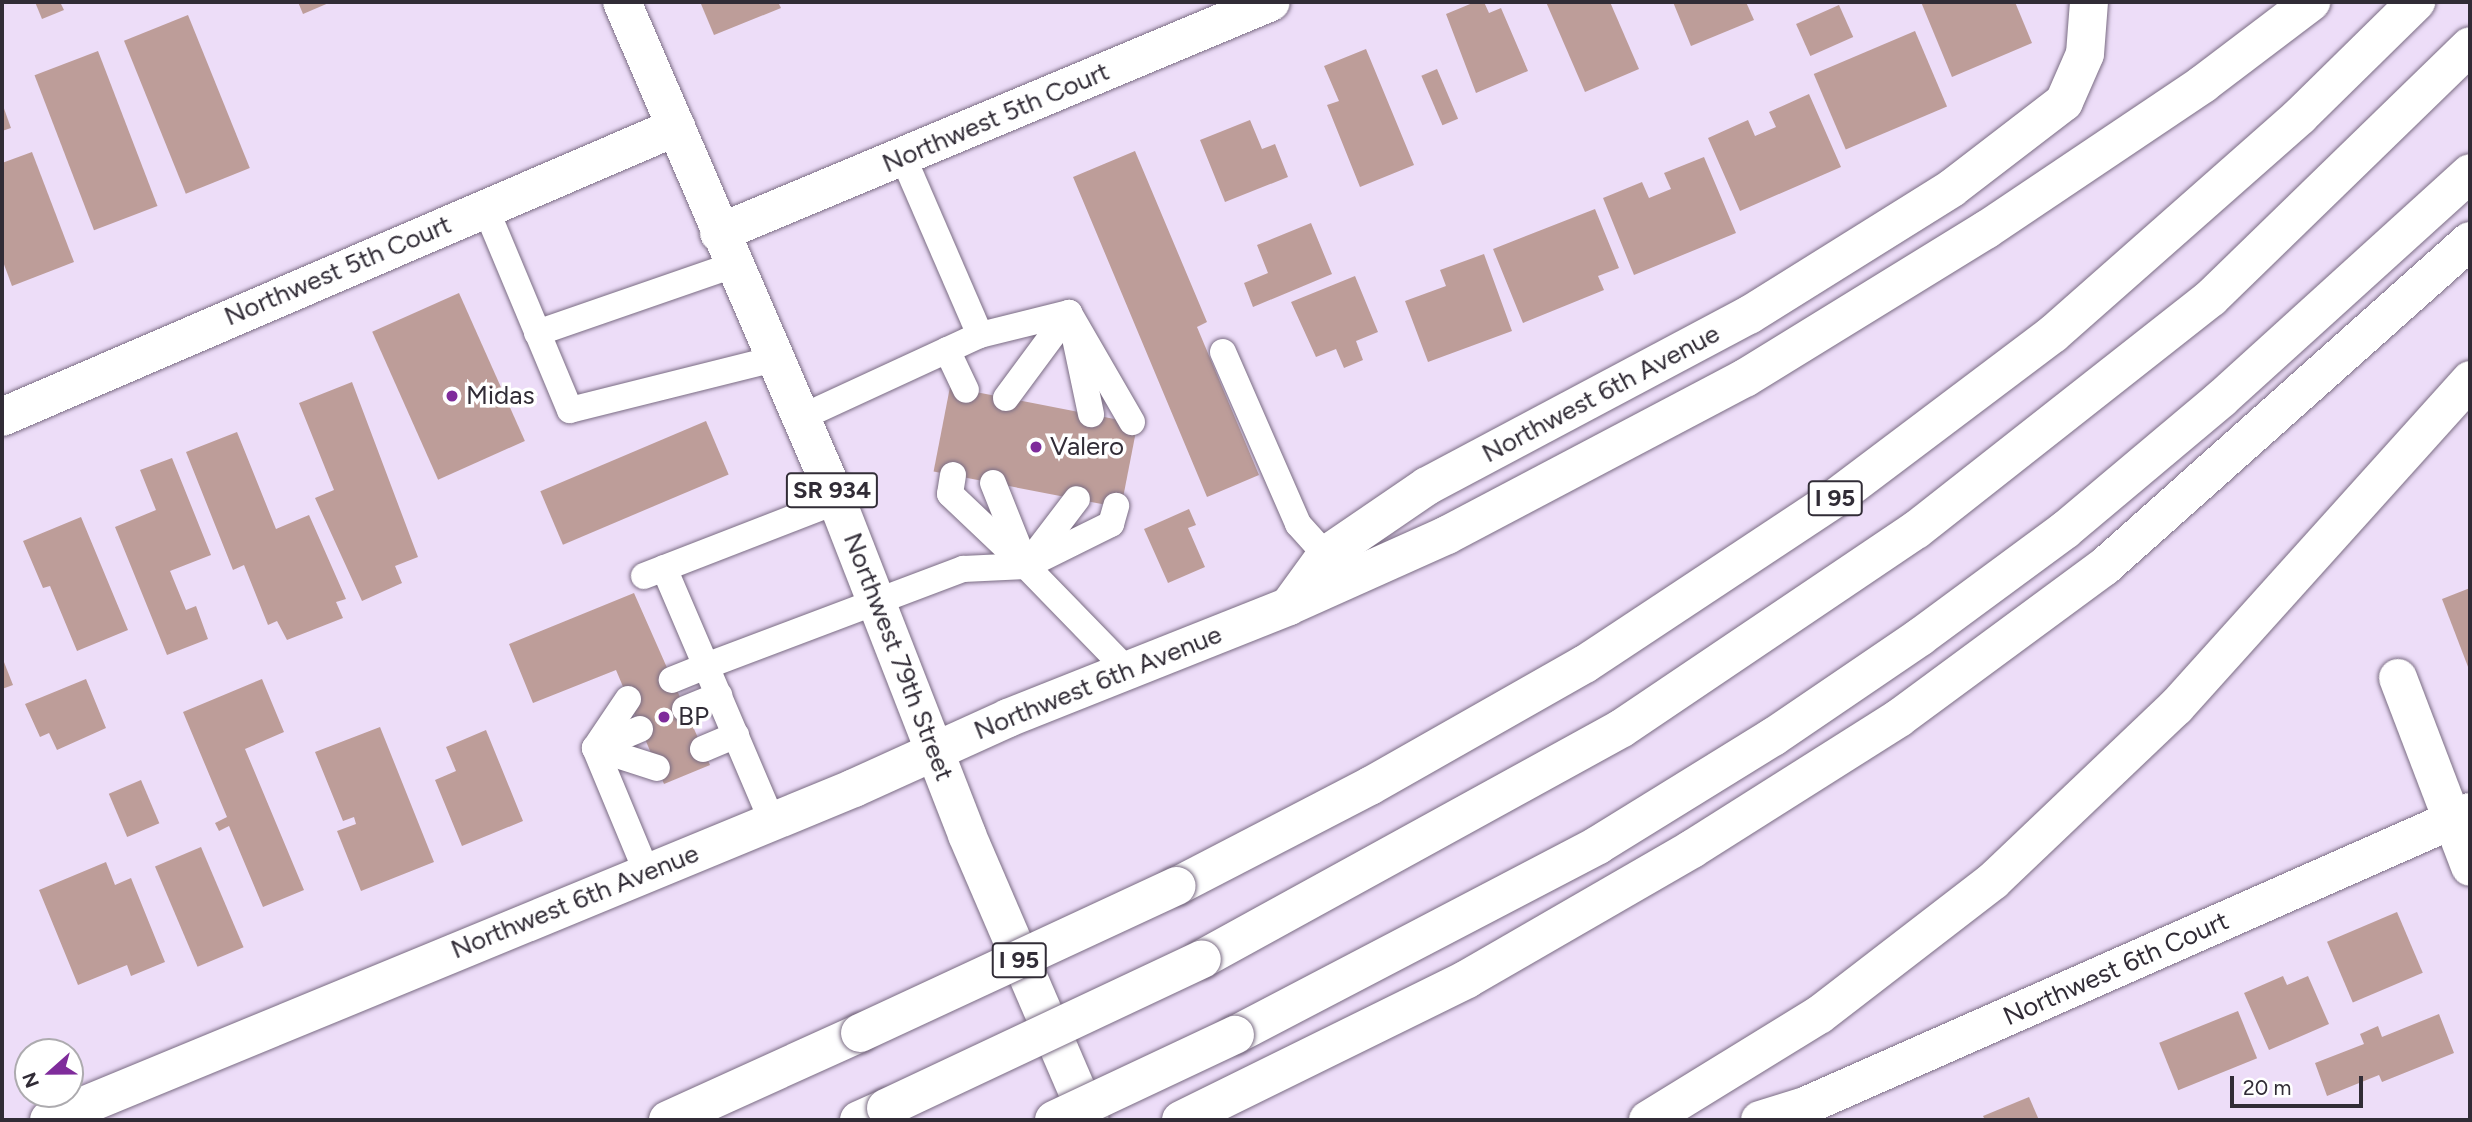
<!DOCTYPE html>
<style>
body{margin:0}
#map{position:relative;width:2472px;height:1122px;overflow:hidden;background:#edddf8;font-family:Figtree,sans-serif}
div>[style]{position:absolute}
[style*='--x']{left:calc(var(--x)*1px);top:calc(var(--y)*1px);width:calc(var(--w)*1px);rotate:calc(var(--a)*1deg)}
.building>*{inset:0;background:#bd9d99;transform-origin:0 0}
.roads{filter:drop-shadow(0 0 2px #7a6c83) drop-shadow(0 0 2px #7a6c83)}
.service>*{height:26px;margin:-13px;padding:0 13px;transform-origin:13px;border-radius:13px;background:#fff}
.minor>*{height:38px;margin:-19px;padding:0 19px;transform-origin:19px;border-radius:19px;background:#fff}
.primary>*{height:38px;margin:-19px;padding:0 19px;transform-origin:19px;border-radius:19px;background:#fff}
.motorway>*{height:38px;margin:-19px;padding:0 19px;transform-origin:19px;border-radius:19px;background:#fff}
.bridges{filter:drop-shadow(0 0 2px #7a6c83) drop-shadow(0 0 2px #7a6c83)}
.motorway-bridge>*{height:38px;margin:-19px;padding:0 19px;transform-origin:19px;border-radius:19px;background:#fff}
.dots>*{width:19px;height:19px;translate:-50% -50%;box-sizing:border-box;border:4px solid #fff;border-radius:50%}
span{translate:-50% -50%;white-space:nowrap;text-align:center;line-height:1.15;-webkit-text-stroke:7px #fff;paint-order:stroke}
.shield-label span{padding:2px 5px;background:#fff;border:2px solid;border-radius:5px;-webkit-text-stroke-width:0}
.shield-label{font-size:24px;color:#312c36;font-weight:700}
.street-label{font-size:26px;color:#312c36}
.poi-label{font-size:26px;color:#312c36}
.left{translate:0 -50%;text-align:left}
.frame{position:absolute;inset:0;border:4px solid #312c36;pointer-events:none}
.north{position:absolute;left:14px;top:1038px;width:70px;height:70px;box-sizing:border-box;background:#fff;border:2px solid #adabaf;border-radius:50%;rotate:249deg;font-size:19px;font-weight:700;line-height:28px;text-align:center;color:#312c36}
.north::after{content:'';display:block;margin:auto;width:24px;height:32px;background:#7f2c9b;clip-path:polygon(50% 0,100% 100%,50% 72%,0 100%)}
.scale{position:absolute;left:2230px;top:1076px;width:133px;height:32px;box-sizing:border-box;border:4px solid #312c36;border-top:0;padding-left:9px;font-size:21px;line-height:24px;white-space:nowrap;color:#312c36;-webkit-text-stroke:5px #fff;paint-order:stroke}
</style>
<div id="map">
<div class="building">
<div style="clip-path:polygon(35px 2px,60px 2px,64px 10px,42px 19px)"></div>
<div style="clip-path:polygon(298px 2px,331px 2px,303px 14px)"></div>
<div style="clip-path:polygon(707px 2px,778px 2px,781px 8px,714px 35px,701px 4px)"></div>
<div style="clip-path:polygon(1475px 2px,1484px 2px,1489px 13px,1501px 8px,1528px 71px,1476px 93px,1446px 14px)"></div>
<div style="clip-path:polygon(1546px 2px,1610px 2px,1639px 69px,1585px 92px)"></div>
<div style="clip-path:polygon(1673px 2px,1746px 2px,1754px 20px,1691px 46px)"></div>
<div style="clip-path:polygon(1921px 2px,2015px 2px,2032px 43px,1952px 77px)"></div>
<div style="left:1839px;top:5px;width:35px;height:47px;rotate:66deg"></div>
<div style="left:188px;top:15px;width:165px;height:69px;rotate:68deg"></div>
<div style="left:1915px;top:31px;width:82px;height:110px;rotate:67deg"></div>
<div style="clip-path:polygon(1366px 49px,1414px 165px,1360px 187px,1327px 105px,1339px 101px,1324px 66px)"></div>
<div style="left:98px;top:51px;width:166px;height:68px;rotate:69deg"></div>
<div style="left:1437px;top:69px;width:54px;height:17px;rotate:67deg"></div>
<div style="clip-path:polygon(1809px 94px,1841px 167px,1740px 211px,1708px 138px,1748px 120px,1755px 136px,1776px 127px,1769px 112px)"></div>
<div style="clip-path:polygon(2px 103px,11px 128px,2px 131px)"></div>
<div style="clip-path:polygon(1250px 120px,1262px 149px,1275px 144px,1288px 177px,1225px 202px,1200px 140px)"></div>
<div style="clip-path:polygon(1135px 151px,1207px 322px,1197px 327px,1259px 475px,1207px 497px,1073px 177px)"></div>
<div style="clip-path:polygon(32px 152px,74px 262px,12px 286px,2px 259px,2px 163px)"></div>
<div style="clip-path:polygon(1704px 157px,1736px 233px,1634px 275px,1603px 198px,1642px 182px,1649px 198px,1671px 189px,1664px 173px)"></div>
<div style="clip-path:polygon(1595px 209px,1619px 268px,1598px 276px,1604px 290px,1523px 323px,1493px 249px)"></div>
<div style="clip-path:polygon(1311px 223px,1332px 274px,1253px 307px,1244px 283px,1268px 273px,1257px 245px)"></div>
<div style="clip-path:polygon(1484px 254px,1512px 331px,1428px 362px,1405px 301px,1446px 286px,1440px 270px)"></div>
<div style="clip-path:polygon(1355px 276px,1378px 332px,1356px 341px,1363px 360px,1344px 368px,1336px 349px,1316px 357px,1291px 302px)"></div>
<div style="left:459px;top:293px;width:162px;height:95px;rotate:66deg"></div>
<div style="clip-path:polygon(352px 382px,418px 557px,395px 566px,402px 583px,362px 601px,315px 498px,334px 490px,299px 403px)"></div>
<div style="left:950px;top:387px;width:191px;height:86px;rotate:11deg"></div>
<div style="left:706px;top:421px;width:58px;height:180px;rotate:67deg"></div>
<div style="clip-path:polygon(237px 432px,276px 529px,309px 515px,346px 599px,336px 602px,343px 618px,287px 640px,277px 621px,268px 625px,244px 565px,233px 570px,186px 452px)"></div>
<div style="clip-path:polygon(172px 458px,211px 555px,170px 571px,186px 610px,196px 606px,208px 639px,167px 655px,115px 527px,156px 510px,140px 470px)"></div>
<div style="clip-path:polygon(1189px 509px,1196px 525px,1188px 528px,1205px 567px,1168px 583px,1144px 529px)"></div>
<div style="clip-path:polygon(81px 517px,128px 630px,77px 651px,50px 586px,43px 588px,23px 541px)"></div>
<div style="clip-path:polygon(2470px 588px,2470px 672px,2442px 599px)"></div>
<div style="clip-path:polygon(634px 593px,710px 765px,664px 784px,616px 670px,533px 703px,509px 644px)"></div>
<div style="clip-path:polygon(2px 657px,13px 685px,2px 689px)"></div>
<div style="clip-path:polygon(86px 679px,106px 728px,57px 750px,49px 733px,40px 737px,25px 704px)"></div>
<div style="clip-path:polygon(262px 679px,284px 732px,245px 749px,304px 890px,263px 907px,229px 826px,219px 831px,215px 823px,227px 817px,183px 712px)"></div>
<div style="clip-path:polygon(380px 727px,434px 862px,361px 891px,337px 831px,356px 824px,354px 817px,343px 821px,315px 752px)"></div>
<div style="clip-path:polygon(486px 730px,523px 821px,462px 846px,435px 780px,456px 771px,446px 747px)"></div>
<div style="left:141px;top:780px;width:47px;height:35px;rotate:67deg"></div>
<div style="left:201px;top:847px;width:109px;height:50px;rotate:67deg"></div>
<div style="clip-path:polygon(106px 862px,115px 885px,131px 878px,165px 962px,131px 976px,127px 965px,78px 985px,39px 890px)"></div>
<div style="left:2397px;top:912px;width:66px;height:76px;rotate:67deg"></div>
<div style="clip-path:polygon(2283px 976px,2287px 985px,2308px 976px,2329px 1024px,2269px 1050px,2244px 993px)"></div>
<div style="left:2238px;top:1011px;width:51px;height:85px;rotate:68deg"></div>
<div style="clip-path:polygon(2439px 1014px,2454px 1053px,2382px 1082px,2379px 1075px,2327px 1096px,2315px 1063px,2364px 1044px,2360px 1034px,2378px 1026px,2382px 1037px)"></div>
<div style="clip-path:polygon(2029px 1097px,2039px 1120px,1985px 1120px,1983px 1116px)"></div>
</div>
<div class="roads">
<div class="service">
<div style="--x:485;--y:207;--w:220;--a:67.3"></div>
<div style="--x:570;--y:410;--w:210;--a:-14"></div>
<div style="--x:1069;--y:313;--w:126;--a:60"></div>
<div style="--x:537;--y:333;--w:207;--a:-19.1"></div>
<div style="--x:980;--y:335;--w:92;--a:-13.9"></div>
<div style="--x:1075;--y:338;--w:78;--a:78.1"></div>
<div style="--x:947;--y:350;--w:44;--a:64.6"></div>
<div style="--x:1223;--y:352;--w:188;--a:66.4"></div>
<div style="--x:1298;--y:524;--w:42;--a:47.9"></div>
<div style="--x:1006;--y:398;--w:106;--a:-53.5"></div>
<div style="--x:800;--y:418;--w:198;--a:-24.8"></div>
<div style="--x:980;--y:335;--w:194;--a:-113.4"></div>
<div style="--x:953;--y:475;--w:19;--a:99"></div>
<div style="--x:950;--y:494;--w:105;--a:43.5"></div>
<div style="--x:993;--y:483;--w:81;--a:68.2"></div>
<div style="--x:1029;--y:562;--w:79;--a:-52.7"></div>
<div style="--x:1026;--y:566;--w:95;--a:-26.3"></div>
<div style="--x:1111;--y:524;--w:19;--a:-74"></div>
<div style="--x:664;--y:568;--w:107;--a:66.8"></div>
<div style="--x:706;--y:666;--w:37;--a:158"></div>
<div style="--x:644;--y:576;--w:207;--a:-21.2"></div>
<div style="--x:628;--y:699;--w:59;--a:124"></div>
<div style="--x:595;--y:748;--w:65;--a:17.9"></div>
<div style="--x:685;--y:709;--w:37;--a:-22"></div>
<div style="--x:640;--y:729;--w:49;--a:157.1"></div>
<div style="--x:595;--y:748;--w:135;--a:67.4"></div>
<div style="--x:703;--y:749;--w:36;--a:-23"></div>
<div style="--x:772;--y:821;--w:168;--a:-113.1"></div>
<div style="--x:706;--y:666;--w:275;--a:-20.7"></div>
<div style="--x:963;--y:569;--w:63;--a:-2.7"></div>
<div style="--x:1026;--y:566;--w:145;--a:45.8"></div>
</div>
<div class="minor">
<div style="--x:719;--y:233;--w:598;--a:-22.71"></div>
<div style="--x:2;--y:417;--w:734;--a:-23.28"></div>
<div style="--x:1289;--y:606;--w:63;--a:-54"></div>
<div style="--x:1326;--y:555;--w:122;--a:-34.3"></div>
<div style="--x:1427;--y:486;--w:365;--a:-28"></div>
<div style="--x:1749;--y:315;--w:239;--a:-32"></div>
<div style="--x:1952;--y:188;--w:141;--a:-37.5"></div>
<div style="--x:2064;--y:102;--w:52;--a:-66.4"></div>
<div style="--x:2085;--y:54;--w:52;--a:-85.6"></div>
<div style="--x:2398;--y:678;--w:202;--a:69.1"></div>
<div style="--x:1760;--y:1120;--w:47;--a:-17.3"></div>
<div style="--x:1805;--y:1106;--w:727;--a:-23.85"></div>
</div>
<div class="primary">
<div style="--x:622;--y:2;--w:543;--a:66.69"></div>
<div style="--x:837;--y:501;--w:358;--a:68.7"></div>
<div style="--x:967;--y:835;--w:310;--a:66.7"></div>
<div style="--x:49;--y:1120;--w:871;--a:-22.41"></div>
<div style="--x:854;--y:788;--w:169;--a:-24.4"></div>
<div style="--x:1008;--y:718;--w:302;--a:-21.7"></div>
</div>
<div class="motorway">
<div style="--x:1289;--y:606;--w:173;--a:-24.2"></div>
<div style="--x:1447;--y:535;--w:337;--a:-27.8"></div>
<div style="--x:1745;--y:378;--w:283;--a:-31.6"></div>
<div style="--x:1986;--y:230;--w:262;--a:-33.9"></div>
<div style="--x:2203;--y:84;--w:136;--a:-37.2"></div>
<div style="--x:1177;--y:886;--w:217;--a:-27.4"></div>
<div style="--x:1370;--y:786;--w:247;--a:-29.6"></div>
<div style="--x:1585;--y:664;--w:299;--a:-33.5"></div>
<div style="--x:1834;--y:499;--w:274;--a:-37"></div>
<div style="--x:2053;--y:334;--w:329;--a:-41.4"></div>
<div style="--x:2300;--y:116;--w:163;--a:-44.5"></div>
<div style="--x:1202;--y:959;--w:479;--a:-28.8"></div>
<div style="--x:1622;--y:728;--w:354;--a:-34"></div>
<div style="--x:1916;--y:530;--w:375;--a:-38.2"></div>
<div style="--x:2211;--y:298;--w:361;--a:-44.2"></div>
<div style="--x:1235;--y:1035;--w:410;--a:-27.6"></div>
<div style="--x:1598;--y:845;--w:206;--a:-31.7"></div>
<div style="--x:1773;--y:737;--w:178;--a:-34.2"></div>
<div style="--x:1920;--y:637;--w:180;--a:-36.4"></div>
<div style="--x:2065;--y:530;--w:204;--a:-40"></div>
<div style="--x:2221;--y:399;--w:336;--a:-42.2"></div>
<div style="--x:668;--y:1120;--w:211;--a:-24.4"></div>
<div style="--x:859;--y:1120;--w:30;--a:-24"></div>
<div style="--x:1181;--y:1120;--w:319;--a:-26.2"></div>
<div style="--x:1467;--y:979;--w:260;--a:-30"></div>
<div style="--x:1692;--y:849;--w:245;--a:-32.3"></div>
<div style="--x:1899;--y:718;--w:255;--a:-36.4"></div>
<div style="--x:2104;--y:567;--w:490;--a:-41.7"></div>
<div style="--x:1648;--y:1120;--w:201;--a:-31.6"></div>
<div style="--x:1819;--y:1015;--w:220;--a:-37.6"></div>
<div style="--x:1993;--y:881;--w:253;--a:-43.6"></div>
<div style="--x:2176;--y:707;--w:440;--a:-48"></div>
</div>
</div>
<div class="bridges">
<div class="motorway-bridge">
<div style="--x:860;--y:1033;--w:349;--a:-24.9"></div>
<div style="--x:886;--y:1108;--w:349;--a:-25.2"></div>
<div style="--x:1054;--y:1120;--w:200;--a:-25.2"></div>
</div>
</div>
<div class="dots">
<div style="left:452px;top:396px;background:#7f2c9b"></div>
<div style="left:1036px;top:447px;background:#7f2c9b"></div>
<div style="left:664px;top:717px;background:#7f2c9b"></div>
</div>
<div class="shield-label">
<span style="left:832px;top:490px">SR 934</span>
<span style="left:1835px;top:498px">I 95</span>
<span style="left:1019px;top:960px">I 95</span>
</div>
<div class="street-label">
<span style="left:996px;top:118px;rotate:-23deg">Northwest 5th Court</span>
<span style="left:338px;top:271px;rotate:-23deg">Northwest 5th Court</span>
<span style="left:1601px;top:394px;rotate:-28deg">Northwest 6th Avenue</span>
<span style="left:898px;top:657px;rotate:69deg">Northwest 79th Street</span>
<span style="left:1098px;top:683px;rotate:-22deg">Northwest 6th Avenue</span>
<span style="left:575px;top:902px;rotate:-22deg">Northwest 6th Avenue</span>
<span style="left:2116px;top:969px;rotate:-24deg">Northwest 6th Court</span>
</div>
<div class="poi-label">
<span class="left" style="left:466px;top:396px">Midas</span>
<span class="left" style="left:1050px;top:447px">Valero</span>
<span class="left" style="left:678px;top:717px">BP</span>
</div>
<div class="frame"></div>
<div class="north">N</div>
<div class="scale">20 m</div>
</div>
